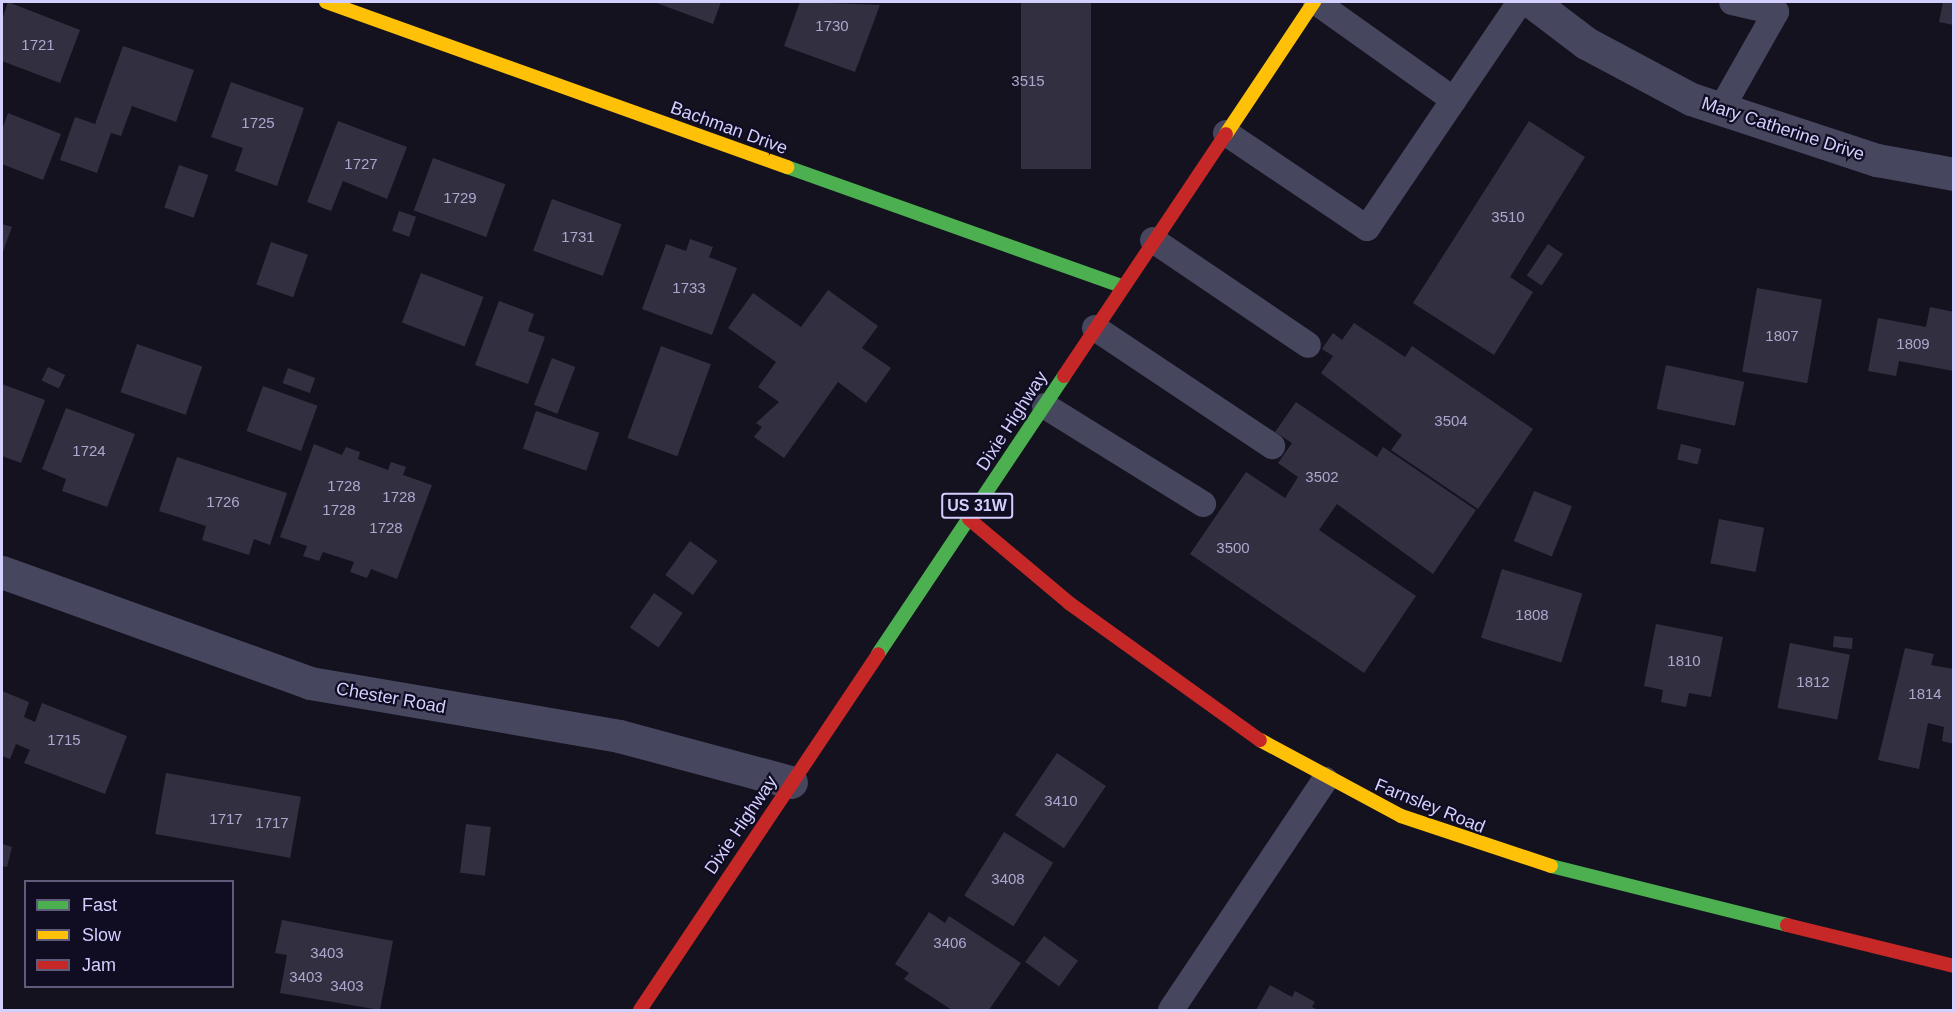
<!DOCTYPE html>
<style>
body{margin:0}
#map{position:relative;width:1955px;height:1012px;overflow:hidden;background:#14121e;font-family:Arial,sans-serif}
div>[style]{position:absolute}
[style*='--x']{left:calc(var(--x)*1px);top:calc(var(--y)*1px);width:calc(var(--w)*1px);rotate:calc(var(--a)*1deg)}
.building>*{inset:0;background:#323040;transform-origin:0 0}
.lane>*{height:26px;margin:-13px;padding:0 13px;transform-origin:13px;border-radius:13px;background:#47465f}
.street>*{height:33px;margin:-16.5px;padding:0 16.5px;transform-origin:16.5px;border-radius:16.5px;background:#47465f}
.fast>*{height:14px;margin:-7px;padding:0 7px;transform-origin:7px;border-radius:7px;background:#4caf50}
.slow>*{height:14px;margin:-7px;padding:0 7px;transform-origin:7px;border-radius:7px;background:#ffc107}
.jam>*{height:14px;margin:-7px;padding:0 7px;transform-origin:7px;border-radius:7px;background:#c62828}
span{translate:-50% -50%;white-space:nowrap;text-align:center;line-height:1.15;-webkit-text-stroke:4.5px #100d23;paint-order:stroke}
.number-label{font-size:15px;color:#aba7cf}
.number-label span{-webkit-text-stroke-width:0}
.shield-label span{padding:2px 4px;background:#100d23;border:2px solid;border-radius:4px;-webkit-text-stroke-width:0}
.shield-label{font-size:16px;color:#d3cfff;font-weight:700}
.street-label{font-size:18px;color:#d3cfff}
.frame{position:absolute;inset:0;border:3px solid #d3cfff;pointer-events:none}
.legend{position:absolute;left:24px;top:880px;width:210px;height:108px;box-sizing:border-box;background:#100d23;border:2px solid #5e5b7b;margin:0;padding:8px 10px;list-style:none;font-size:18px;color:#d3cfff}
.legend li{display:flex;align-items:center;gap:12px;height:30px}
.legend b{width:30px;border:2px solid #5e5b7b}
</style>
<div id="map">
<div class="building">
<div style="clip-path:polygon(8px 2px,80px 30px,60px 83px,2px 61px,2px 20px)"></div>
<div style="clip-path:polygon(654px 2px,721px 2px,713px 24px)"></div>
<div style="clip-path:polygon(800px 2px,880px 5px,855px 72px,784px 46px)"></div>
<div style="left:1021px;top:2px;width:70px;height:167px"></div>
<div style="clip-path:polygon(1943px 2px,1954px 2px,1954px 25px,1939px 22px)"></div>
<div style="clip-path:polygon(123px 46px,194px 70px,176px 122px,132px 106px,121px 136px,111px 133px,97px 173px,60px 160px,75px 117px,95px 124px)"></div>
<div style="clip-path:polygon(231px 82px,304px 108px,277px 186px,235px 171px,243px 148px,211px 137px)"></div>
<div style="clip-path:polygon(8px 113px,61px 134px,43px 180px,2px 164px,2px 130px)"></div>
<div style="clip-path:polygon(338px 121px,407px 147px,387px 199px,343px 181px,331px 211px,307px 202px)"></div>
<div style="clip-path:polygon(1529px 121px,1585px 157px,1510px 277px,1533px 292px,1494px 355px,1413px 303px)"></div>
<div style="left:433px;top:158px;width:77px;height:56px;rotate:20deg"></div>
<div style="left:179px;top:165px;width:31px;height:45px;rotate:19deg"></div>
<div style="left:552px;top:199px;width:74px;height:55px;rotate:20deg"></div>
<div style="left:399px;top:211px;width:18px;height:21px;rotate:19deg"></div>
<div style="clip-path:polygon(2px 224px,12px 227px,2px 254px)"></div>
<div style="clip-path:polygon(690px 239px,713px 247px,709px 257px,737px 268px,712px 335px,642px 309px,666px 244px,686px 251px)"></div>
<div style="left:271px;top:242px;width:39px;height:45px;rotate:19deg"></div>
<div style="left:1548px;top:244px;width:18px;height:38px;rotate:34deg"></div>
<div style="left:421px;top:273px;width:67px;height:53px;rotate:21deg"></div>
<div style="left:1757px;top:288px;width:66px;height:85px;rotate:10deg"></div>
<div style="clip-path:polygon(828px 290px,878px 326px,862px 348px,891px 368px,866px 403px,838px 382px,784px 458px,754px 437px,762px 427px,756px 423px,779px 402px,758px 387px,776px 362px,728px 328px,753px 293px,801px 327px)"></div>
<div style="clip-path:polygon(499px 301px,534px 314px,528px 331px,545px 337px,528px 384px,475px 365px)"></div>
<div style="clip-path:polygon(1930px 307px,1954px 312px,1954px 371px,1899px 361px,1896px 376px,1868px 371px,1878px 318px,1926px 327px)"></div>
<div style="clip-path:polygon(1354px 323px,1405px 357px,1412px 346px,1533px 429px,1478px 509px,1391px 450px,1402px 435px,1321px 373px,1333px 356px,1322px 349px,1333px 333px,1342px 340px)"></div>
<div style="left:137px;top:344px;width:69px;height:51px;rotate:19deg"></div>
<div style="left:661px;top:346px;width:53px;height:98px;rotate:20deg"></div>
<div style="left:552px;top:358px;width:25px;height:50px;rotate:21deg"></div>
<div style="left:1666px;top:365px;width:80px;height:45px;rotate:12deg"></div>
<div style="left:48px;top:367px;width:19px;height:15px;rotate:25deg"></div>
<div style="left:288px;top:368px;width:29px;height:16px;rotate:20deg"></div>
<div style="clip-path:polygon(2px 384px,45px 400px,21px 463px,2px 456px)"></div>
<div style="left:263px;top:386px;width:58px;height:48px;rotate:20deg"></div>
<div style="clip-path:polygon(1296px 402px,1377px 457px,1383px 447px,1476px 510px,1433px 574px,1337px 504px,1319px 530px,1416px 596px,1364px 673px,1190px 554px,1246px 472px,1285px 498px,1298px 477px,1278px 463px,1292px 443px,1275px 432px)"></div>
<div style="clip-path:polygon(66px 408px,135px 434px,107px 507px,62px 491px,66px 479px,42px 469px)"></div>
<div style="left:536px;top:411px;width:67px;height:40px;rotate:19deg"></div>
<div style="clip-path:polygon(314px 444px,342px 455px,346px 447px,360px 452px,358px 459px,388px 470px,391px 462px,406px 467px,403px 475px,432px 485px,397px 579px,371px 569px,367px 578px,350px 572px,354px 562px,323px 552px,319px 561px,303px 556px,307px 546px,280px 537px)"></div>
<div style="left:1681px;top:444px;width:21px;height:16px;rotate:14deg"></div>
<div style="clip-path:polygon(177px 457px,287px 493px,270px 545px,254px 539px,249px 555px,202px 540px,206px 526px,159px 511px)"></div>
<div style="left:1534px;top:491px;width:41px;height:54px;rotate:22deg"></div>
<div style="left:1719px;top:519px;width:46px;height:45px;rotate:11deg"></div>
<div style="left:690px;top:541px;width:34px;height:42px;rotate:36deg"></div>
<div style="left:1502px;top:569px;width:84px;height:72px;rotate:17deg"></div>
<div style="left:654px;top:593px;width:35px;height:42px;rotate:35deg"></div>
<div style="clip-path:polygon(1656px 624px,1723px 637px,1711px 697px,1689px 693px,1686px 707px,1661px 702px,1663px 690px,1644px 686px)"></div>
<div style="left:1834px;top:636px;width:19px;height:11px;rotate:6deg"></div>
<div style="left:1790px;top:643px;width:61px;height:66px;rotate:11deg"></div>
<div style="clip-path:polygon(1905px 648px,1934px 654px,1931px 665px,1954px 669px,1954px 744px,1942px 741px,1944px 727px,1928px 723px,1919px 769px,1878px 760px)"></div>
<div style="clip-path:polygon(2px 691px,29px 702px,24px 717px,35px 722px,42px 703px,127px 736px,105px 794px,24px 763px,30px 750px,16px 744px,10px 759px,2px 756px)"></div>
<div style="left:1057px;top:753px;width:59px;height:75px;rotate:34deg"></div>
<div style="left:166px;top:773px;width:137px;height:62px;rotate:10deg"></div>
<div style="left:466px;top:824px;width:25px;height:49px;rotate:7deg"></div>
<div style="left:1004px;top:832px;width:58px;height:75px;rotate:32deg"></div>
<div style="clip-path:polygon(2px 844px,12px 847px,7px 867px,2px 866px)"></div>
<div style="clip-path:polygon(929px 912px,945px 923px,949px 916px,1021px 963px,989px 1010px,952px 1010px,904px 979px,909px 973px,895px 964px)"></div>
<div style="clip-path:polygon(282px 920px,393px 941px,380px 1010px,280px 993px,287px 955px,275px 953px)"></div>
<div style="left:1044px;top:936px;width:42px;height:32px;rotate:36deg"></div>
<div style="clip-path:polygon(1270px 985px,1292px 997px,1295px 991px,1315px 1002px,1312px 1007px,1318px 1010px,1256px 1010px)"></div>
</div>
<div class="lane">
<div style="--x:1316;--y:2;--w:169;--a:35.4"></div>
<div style="--x:1720;--y:111;--w:114;--a:-60.5"></div>
<div style="--x:1776;--y:12;--w:45;--a:-167.2"></div>
<div style="--x:1226;--y:133;--w:170;--a:34"></div>
<div style="--x:1367;--y:228;--w:273;--a:-55.9"></div>
<div style="--x:1153;--y:240;--w:187;--a:34.1"></div>
<div style="--x:1095;--y:328;--w:213;--a:33.7"></div>
<div style="--x:1045;--y:406;--w:186;--a:31.8"></div>
<div style="--x:1171;--y:1010;--w:277;--a:-56.2"></div>
</div>
<div class="street">
<div style="--x:1532;--y:2;--w:68;--a:37.2"></div>
<div style="--x:1586;--y:43;--w:119;--a:28.1"></div>
<div style="--x:1691;--y:99;--w:196;--a:18.2"></div>
<div style="--x:1877;--y:160;--w:78;--a:10.3"></div>
<div style="--x:2;--y:572;--w:327;--a:19.8"></div>
<div style="--x:310;--y:683;--w:314;--a:9.7"></div>
<div style="--x:619;--y:736;--w:178;--a:15"></div>
</div>
<div class="fast">
<div style="--x:787;--y:167;--w:356;--a:19.6"></div>
<div style="--x:878;--y:654;--w:334;--a:-56.2"></div>
<div style="--x:1551;--y:866;--w:243;--a:14"></div>
</div>
<div class="slow">
<div style="--x:326;--y:2;--w:490;--a:19.7"></div>
<div style="--x:1226;--y:134;--w:159;--a:-56.3"></div>
<div style="--x:1260;--y:740;--w:160;--a:28.3"></div>
<div style="--x:1401;--y:816;--w:158;--a:18.4"></div>
</div>
<div class="jam">
<div style="--x:1064;--y:376;--w:291;--a:-56.2"></div>
<div style="--x:969;--y:519;--w:131;--a:40"></div>
<div style="--x:1069;--y:603;--w:235;--a:35.7"></div>
<div style="--x:1787;--y:925;--w:172;--a:13.8"></div>
<div style="--x:640;--y:1010;--w:428;--a:-56.2"></div>
</div>
<div class="number-label">
<span style="left:832px;top:26px">1730</span>
<span style="left:38px;top:45px">1721</span>
<span style="left:1028px;top:81px">3515</span>
<span style="left:258px;top:123px">1725</span>
<span style="left:361px;top:164px">1727</span>
<span style="left:460px;top:198px">1729</span>
<span style="left:1508px;top:217px">3510</span>
<span style="left:578px;top:237px">1731</span>
<span style="left:689px;top:288px">1733</span>
<span style="left:1782px;top:336px">1807</span>
<span style="left:1913px;top:344px">1809</span>
<span style="left:1451px;top:421px">3504</span>
<span style="left:89px;top:451px">1724</span>
<span style="left:1322px;top:477px">3502</span>
<span style="left:344px;top:486px">1728</span>
<span style="left:399px;top:497px">1728</span>
<span style="left:223px;top:502px">1726</span>
<span style="left:339px;top:510px">1728</span>
<span style="left:386px;top:528px">1728</span>
<span style="left:1233px;top:548px">3500</span>
<span style="left:1532px;top:615px">1808</span>
<span style="left:1684px;top:661px">1810</span>
<span style="left:1813px;top:682px">1812</span>
<span style="left:1925px;top:694px">1814</span>
<span style="left:64px;top:740px">1715</span>
<span style="left:1061px;top:801px">3410</span>
<span style="left:226px;top:819px">1717</span>
<span style="left:272px;top:823px">1717</span>
<span style="left:1008px;top:879px">3408</span>
<span style="left:950px;top:943px">3406</span>
<span style="left:327px;top:953px">3403</span>
<span style="left:306px;top:977px">3403</span>
<span style="left:347px;top:986px">3403</span>
</div>
<div class="shield-label">
<span style="left:977px;top:506px">US 31W</span>
</div>
<div class="street-label">
<span style="left:729px;top:128px;rotate:20deg">Bachman Drive</span>
<span style="left:1783px;top:129px;rotate:18deg">Mary Catherine Drive</span>
<span style="left:1012px;top:421px;rotate:-57deg">Dixie Highway</span>
<span style="left:391px;top:698px;rotate:10deg">Chester Road</span>
<span style="left:1430px;top:806px;rotate:22deg">Farnsley Road</span>
<span style="left:741px;top:825px;rotate:-56deg">Dixie Highway</span>
</div>
<div class="frame"></div>
<ul class="legend">
<li><b style="height:8px;background:#4caf50"></b>Fast</li>
<li><b style="height:8px;background:#ffc107"></b>Slow</li>
<li><b style="height:8px;background:#c62828"></b>Jam</li>
</ul>
</div>
